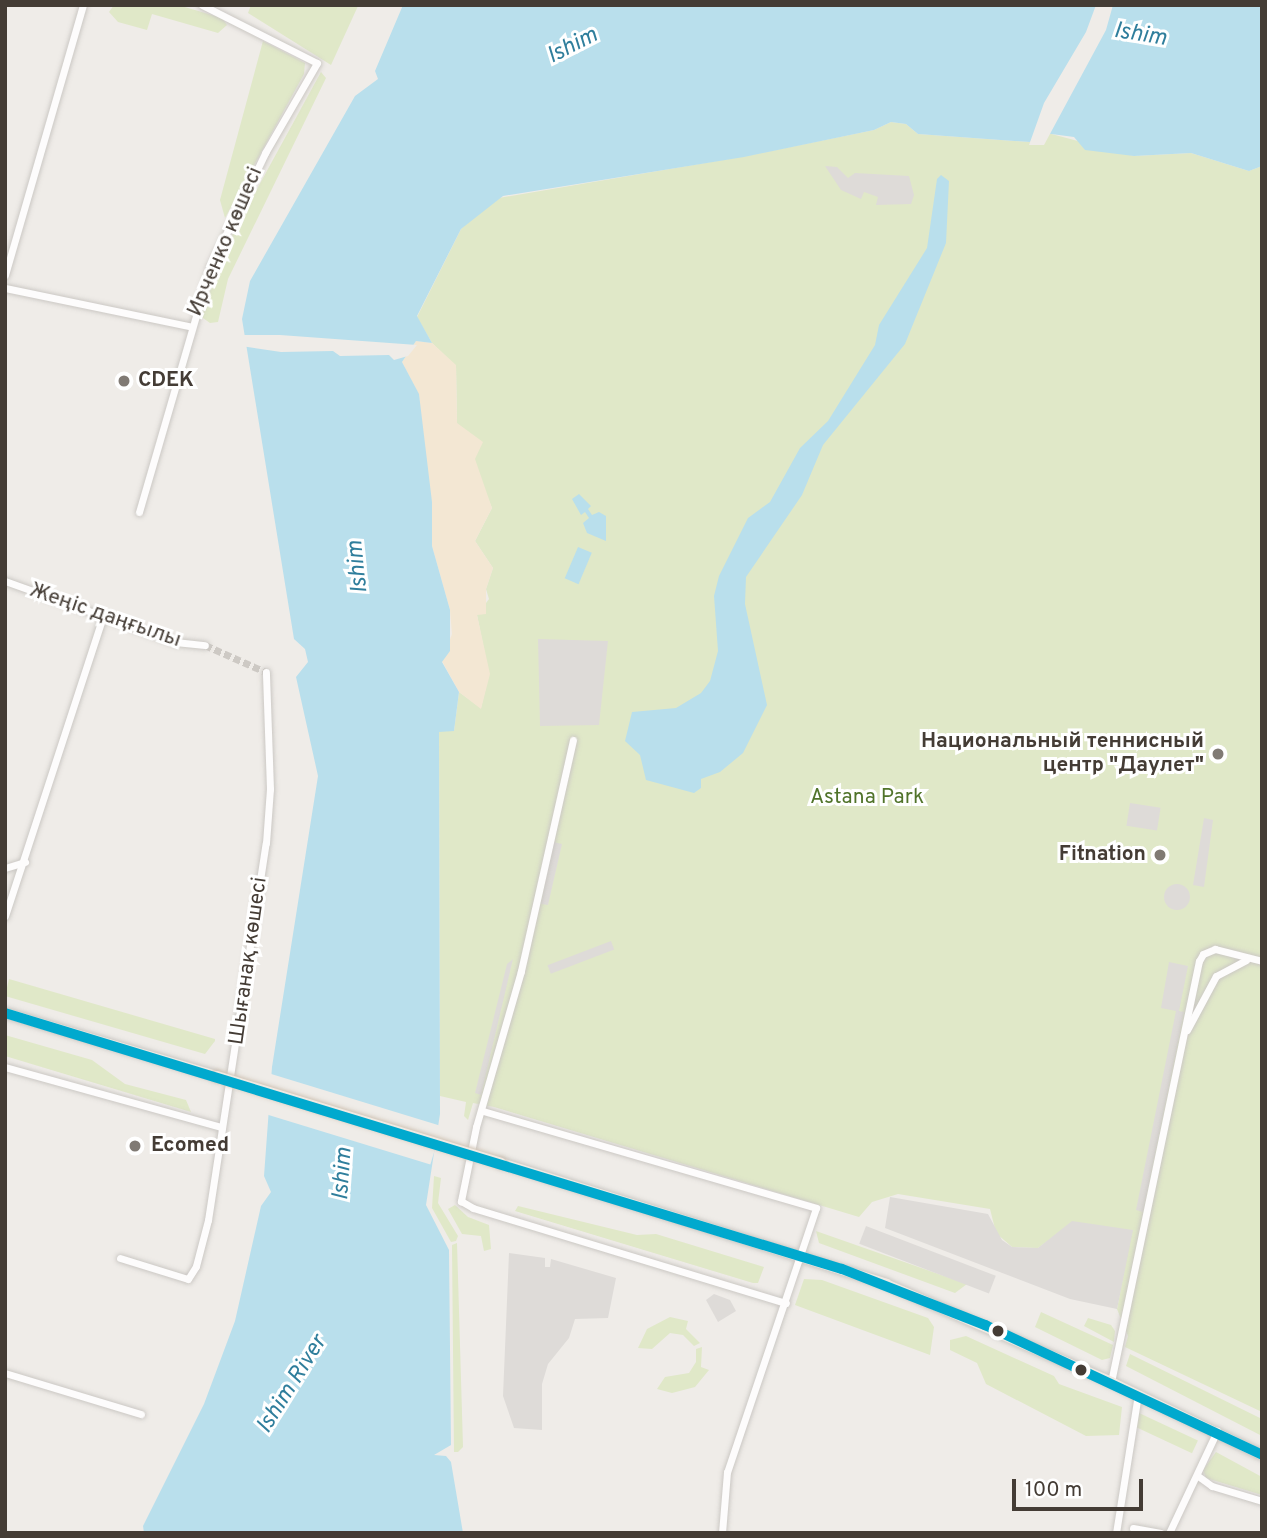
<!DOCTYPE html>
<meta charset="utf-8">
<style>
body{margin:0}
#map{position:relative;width:1267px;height:1538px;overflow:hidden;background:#efece8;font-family:Overpass,sans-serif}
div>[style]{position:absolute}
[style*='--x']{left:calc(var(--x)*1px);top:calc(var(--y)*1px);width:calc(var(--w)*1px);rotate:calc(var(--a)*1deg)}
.green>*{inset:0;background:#e0e8c8;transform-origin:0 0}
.sand>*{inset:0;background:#f3e7d3}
.parking>*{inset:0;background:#dedbd8;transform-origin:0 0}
.round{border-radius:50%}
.water>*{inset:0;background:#b9dfec;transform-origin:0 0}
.pier>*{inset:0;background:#efece8;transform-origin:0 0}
.minor-tunnel>*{height:7px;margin-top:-3.5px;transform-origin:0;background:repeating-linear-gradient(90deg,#cdc9c4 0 7px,transparent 0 10.5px)}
.roads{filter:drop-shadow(0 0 2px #cbc8c4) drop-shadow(0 0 2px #cbc8c4)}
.minor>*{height:7px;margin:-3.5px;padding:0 3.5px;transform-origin:3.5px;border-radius:3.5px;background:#fdfcfc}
.primary>*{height:10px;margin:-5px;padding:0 5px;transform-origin:5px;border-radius:5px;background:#f0eae3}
.bridges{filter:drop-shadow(0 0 2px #d0c4b6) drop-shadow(0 0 2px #d0c4b6)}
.primary-bridge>*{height:10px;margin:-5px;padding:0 5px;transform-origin:5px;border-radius:5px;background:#f0eae3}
.bus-1>*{height:10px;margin:-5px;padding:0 5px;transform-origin:5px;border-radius:5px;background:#00a9ce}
.dots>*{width:19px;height:19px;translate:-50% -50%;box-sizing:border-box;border:4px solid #fff;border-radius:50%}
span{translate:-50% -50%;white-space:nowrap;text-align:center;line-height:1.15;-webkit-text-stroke:6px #fff;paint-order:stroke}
.street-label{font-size:21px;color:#443c35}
.poi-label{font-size:21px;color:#443c35;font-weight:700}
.left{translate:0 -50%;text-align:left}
.right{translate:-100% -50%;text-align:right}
.park-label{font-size:21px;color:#50732a}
.water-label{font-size:23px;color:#2f7e9c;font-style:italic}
.frame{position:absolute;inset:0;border:7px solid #443c35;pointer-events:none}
.scale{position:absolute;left:1012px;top:1479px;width:131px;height:32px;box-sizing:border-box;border:4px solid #443c35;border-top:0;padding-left:9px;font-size:21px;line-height:24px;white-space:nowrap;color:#443c35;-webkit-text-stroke:5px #fff;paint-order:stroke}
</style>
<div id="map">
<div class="green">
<div style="clip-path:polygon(114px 5px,178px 5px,222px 18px,227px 25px,218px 33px,152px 14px,147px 30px,118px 22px,109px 12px)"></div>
<div style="clip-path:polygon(251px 5px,353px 5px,358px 6px,331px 65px,248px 13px)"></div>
<div style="clip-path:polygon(263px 41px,305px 63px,304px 74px,225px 218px,220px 200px)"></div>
<div style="clip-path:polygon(321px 72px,326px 78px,228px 279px,218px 322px,210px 323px,200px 316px,233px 233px)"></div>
<div style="clip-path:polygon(891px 122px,906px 124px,918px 134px,1030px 142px,1044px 132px,1134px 156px,1191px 153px,1249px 171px,1262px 166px,1262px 1412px,1125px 1347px,1128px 1336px,1117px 1309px,1132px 1230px,1067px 1227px,1038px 1248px,1012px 1247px,996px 1233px,990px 1209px,898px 1194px,872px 1202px,859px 1217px,494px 1107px,473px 1103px,468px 1120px,464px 1116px,466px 1102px,440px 1096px,439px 731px,454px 731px,459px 692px,481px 708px,489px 674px,477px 615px,489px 599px,486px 589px,493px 568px,475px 541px,492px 508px,457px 423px,456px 366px,432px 343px,417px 317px,461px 229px,493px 199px,746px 156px,874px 130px)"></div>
<div style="clip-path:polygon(9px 979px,215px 1039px,215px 1041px,205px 1054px,5px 996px)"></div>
<div style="clip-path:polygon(5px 1035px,92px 1060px,125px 1084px,186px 1100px,191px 1112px,5px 1056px)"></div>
<div style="clip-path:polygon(434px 1176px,441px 1178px,438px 1203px,458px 1236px,456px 1241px,451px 1242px,432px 1208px)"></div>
<div style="clip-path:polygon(455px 1205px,468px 1217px,489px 1225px,491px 1249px,484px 1251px,481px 1236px,462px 1234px,448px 1209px)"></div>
<div style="clip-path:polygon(518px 1206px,637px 1235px,656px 1234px,764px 1267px,758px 1283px,753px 1283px,515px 1211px)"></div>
<div style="clip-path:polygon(816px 1231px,967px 1284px,955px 1293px,819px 1243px)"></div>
<div style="clip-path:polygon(457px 1243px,463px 1447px,458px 1452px,454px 1452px,452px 1245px)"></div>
<div style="clip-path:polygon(804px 1279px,822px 1280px,928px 1318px,934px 1327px,930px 1355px,795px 1305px)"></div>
<div style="clip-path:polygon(1041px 1312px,1113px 1345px,1110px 1358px,1102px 1360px,1035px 1327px)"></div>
<div style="clip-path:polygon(670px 1317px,688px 1321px,686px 1329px,700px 1343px,694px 1346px,683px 1335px,670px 1333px,652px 1349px,638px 1348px,647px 1329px)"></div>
<div style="clip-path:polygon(1088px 1318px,1111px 1325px,1115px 1331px,1114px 1342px,1084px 1326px)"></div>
<div style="clip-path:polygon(966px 1336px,1054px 1376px,1059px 1384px,1122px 1407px,1119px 1435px,1086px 1436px,986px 1384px,977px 1363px,950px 1350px,950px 1340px)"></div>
<div style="clip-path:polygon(702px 1347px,701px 1367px,709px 1370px,695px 1387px,672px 1393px,657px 1389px,665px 1377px,689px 1373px,696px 1362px,696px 1349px)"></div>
<div style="clip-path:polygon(1130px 1354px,1262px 1419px,1262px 1436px,1126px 1366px)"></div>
<div style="left:1139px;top:1413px;width:65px;height:14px;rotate:25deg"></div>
<div style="clip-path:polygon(1216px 1452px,1262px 1477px,1262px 1495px,1206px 1478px,1203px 1470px)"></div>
</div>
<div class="sand">
<div style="clip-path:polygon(416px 341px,432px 343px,456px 365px,457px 423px,483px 442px,475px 459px,492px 508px,475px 541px,493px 568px,486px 589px,486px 614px,477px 615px,490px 674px,481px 709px,459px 692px,442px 661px,452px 634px,450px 610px,432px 546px,419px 395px,402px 362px)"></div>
</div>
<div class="parking">
<div style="clip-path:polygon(825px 166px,837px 167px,848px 178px,855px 173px,909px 176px,914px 195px,911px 204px,876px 205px,878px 197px,864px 192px,861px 199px,841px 190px)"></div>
<div style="clip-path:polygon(538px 639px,608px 641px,599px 725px,540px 726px)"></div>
<div style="left:1130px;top:803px;width:31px;height:23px;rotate:9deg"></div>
<div style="clip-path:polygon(1204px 818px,1213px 820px,1204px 887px,1193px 885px)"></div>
<div style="clip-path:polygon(553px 842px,562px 844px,548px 905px,541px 904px)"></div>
<div class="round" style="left:1164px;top:884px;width:26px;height:26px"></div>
<div style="left:611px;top:941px;width:9px;height:68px;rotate:69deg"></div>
<div style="clip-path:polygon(513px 959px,481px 1095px,475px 1093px,507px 964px)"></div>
<div style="clip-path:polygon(1169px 962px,1188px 966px,1179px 1011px,1184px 1012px,1143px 1212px,1136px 1210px,1176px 1011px,1161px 1008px)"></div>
<div style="clip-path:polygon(890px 1197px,988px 1214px,1002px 1240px,1012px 1247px,1038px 1248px,1072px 1221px,1133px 1230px,1117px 1309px,1070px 1299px,885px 1228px)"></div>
<div style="left:866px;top:1226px;width:139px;height:19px;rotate:21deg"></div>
<div style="clip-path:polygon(509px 1253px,545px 1258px,545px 1267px,550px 1267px,551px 1259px,616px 1278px,608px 1318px,575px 1319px,569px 1338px,548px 1364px,542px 1384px,542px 1430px,514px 1428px,503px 1396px)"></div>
<div style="clip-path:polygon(714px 1294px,730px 1300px,736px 1311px,718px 1322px,706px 1300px)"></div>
</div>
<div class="water">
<div style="clip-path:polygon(403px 5px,1262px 5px,1262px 166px,1249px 171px,1191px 153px,1134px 156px,1085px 150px,1074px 137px,1044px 133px,1030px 142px,918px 134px,906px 124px,891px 122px,874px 130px,744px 157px,503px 196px,461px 229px,417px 316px,432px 343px,416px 341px,402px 362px,419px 394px,432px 502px,432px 546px,450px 610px,450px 651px,442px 662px,459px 692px,454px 731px,439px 732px,440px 1114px,426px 1205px,449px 1250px,451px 1445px,434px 1455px,446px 1456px,451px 1462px,463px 1533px,144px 1533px,143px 1526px,204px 1404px,235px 1321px,261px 1206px,271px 1192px,264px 1176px,272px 1067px,318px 776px,296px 677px,308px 662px,305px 649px,294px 639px,242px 319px,250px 281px,355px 96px,378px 79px,375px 71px)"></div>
<div style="clip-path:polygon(941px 175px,949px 181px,946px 243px,905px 344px,823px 445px,802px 495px,746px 577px,745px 604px,767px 705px,743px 753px,720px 772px,701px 779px,701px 788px,694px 793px,646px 780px,640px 755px,625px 741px,632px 712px,676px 708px,701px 693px,710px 681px,718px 651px,714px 596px,719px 576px,748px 518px,770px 502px,800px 448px,828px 421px,875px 345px,879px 325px,927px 248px,937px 179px)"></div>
<div style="clip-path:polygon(579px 494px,591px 506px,588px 509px,592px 515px,599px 512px,606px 516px,606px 541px,587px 533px,583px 523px,589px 518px,585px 512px,581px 515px,572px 499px)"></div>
<div style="left:578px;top:547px;width:15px;height:34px;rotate:23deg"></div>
</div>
<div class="pier">
<div style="clip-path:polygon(1096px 5px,1113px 5px,1106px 30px,1044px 145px,1029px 145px,1044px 103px,1086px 32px)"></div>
<div style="clip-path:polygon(240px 335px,280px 335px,417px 345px,408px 356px,394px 360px,389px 355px,340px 356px,333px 351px,281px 352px,241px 346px)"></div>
<div style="left:268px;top:1073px;width:182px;height:40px;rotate:17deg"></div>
</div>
<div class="minor-tunnel">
<div style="--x:205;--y:645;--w:67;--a:23.9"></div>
</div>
<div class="roads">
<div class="minor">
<div style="--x:5;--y:275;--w:281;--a:-73.9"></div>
<div style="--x:5;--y:288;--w:188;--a:11.7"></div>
<div style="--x:139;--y:512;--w:255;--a:-73.8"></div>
<div style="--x:210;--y:267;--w:127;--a:-64.2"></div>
<div style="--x:265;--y:153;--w:104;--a:-60"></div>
<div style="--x:317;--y:63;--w:129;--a:-153.2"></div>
<div style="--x:5;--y:581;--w:181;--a:19.7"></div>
<div style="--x:175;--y:642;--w:30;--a:6"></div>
<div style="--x:573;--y:740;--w:237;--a:102.7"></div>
<div style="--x:521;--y:971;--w:162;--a:106.1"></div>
<div style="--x:476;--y:1127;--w:76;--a:101.5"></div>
<div style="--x:461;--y:1201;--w:14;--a:30"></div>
<div style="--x:473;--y:1208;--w:327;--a:16.9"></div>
<div style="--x:5;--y:868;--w:21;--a:-17"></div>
<div style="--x:5;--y:916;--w:316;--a:-71.9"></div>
<div style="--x:1187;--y:1030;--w:61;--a:-61.8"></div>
<div style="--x:1216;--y:976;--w:34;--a:-28"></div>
<div style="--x:5;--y:1067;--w:224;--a:15.5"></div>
<div style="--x:483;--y:1111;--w:347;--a:16.2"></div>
<div style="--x:816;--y:1208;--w:279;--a:108.6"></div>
<div style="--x:727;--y:1472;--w:61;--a:94.7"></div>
<div style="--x:120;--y:1258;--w:71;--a:17.2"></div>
<div style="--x:188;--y:1279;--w:15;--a:-58"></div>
<div style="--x:196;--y:1266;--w:48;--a:-75.4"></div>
<div style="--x:208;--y:1220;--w:381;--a:-81.3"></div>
<div style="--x:266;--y:843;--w:54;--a:-85.8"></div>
<div style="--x:270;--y:789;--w:117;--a:-92"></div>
<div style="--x:5;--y:1373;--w:142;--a:16.8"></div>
<div style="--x:1111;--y:1382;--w:430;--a:-78.2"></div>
<div style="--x:1199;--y:961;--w:8;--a:-60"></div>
<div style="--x:1203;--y:954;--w:13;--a:-23"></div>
<div style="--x:1215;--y:949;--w:49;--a:14.3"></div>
<div style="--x:1198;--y:1476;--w:17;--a:36"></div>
<div style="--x:1212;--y:1486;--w:52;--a:16.7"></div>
<div style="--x:1133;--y:1528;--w:28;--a:10"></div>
<div style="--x:1116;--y:1533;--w:141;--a:-81"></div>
<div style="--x:1169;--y:1533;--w:113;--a:-64.8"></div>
</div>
<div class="primary">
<div style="--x:5;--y:1013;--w:221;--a:16.6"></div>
<div style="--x:501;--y:1163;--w:404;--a:17.4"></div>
<div style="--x:886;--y:1284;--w:245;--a:23.5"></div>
<div style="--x:1111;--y:1382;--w:168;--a:25.8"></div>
</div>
</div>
<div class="bridges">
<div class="primary-bridge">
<div style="--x:217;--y:1076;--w:297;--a:17"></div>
</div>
</div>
<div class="bus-1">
<div style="--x:5;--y:1013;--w:875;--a:17.01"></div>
<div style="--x:842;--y:1269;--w:154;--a:21.4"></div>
<div style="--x:985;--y:1325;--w:306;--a:25.1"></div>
</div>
<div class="dots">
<div style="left:124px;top:381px;background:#807a74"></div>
<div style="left:1218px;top:754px;background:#807a74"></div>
<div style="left:1160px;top:855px;background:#807a74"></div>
<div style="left:135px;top:1146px;background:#807a74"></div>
<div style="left:998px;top:1331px;background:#443c35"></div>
<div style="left:1081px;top:1370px;background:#443c35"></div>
</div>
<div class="street-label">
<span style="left:226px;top:242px;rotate:-67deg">Ирченко көшесі</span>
<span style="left:105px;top:616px;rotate:19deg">Жеңіс даңғылы</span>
<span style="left:249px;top:961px;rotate:-82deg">Шығанақ көшесі</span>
</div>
<div class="poi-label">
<span class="left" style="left:138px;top:381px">CDEK</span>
<span class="right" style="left:1204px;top:754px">Национальный теннисный<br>центр "Даулет"</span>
<span class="right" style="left:1146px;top:855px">Fitnation</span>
<span class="left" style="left:151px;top:1146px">Ecomed</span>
</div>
<div class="park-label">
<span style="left:867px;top:798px">Astana Park</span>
</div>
<div class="water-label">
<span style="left:1140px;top:36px;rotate:9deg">Ishim</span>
<span style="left:573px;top:47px;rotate:-27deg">Ishim</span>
<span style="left:359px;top:567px;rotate:-96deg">Ishim</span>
<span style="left:344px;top:1174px;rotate:-86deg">Ishim</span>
<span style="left:293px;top:1385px;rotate:-58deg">Ishim River</span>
</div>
<div class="frame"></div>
<div class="scale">100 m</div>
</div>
